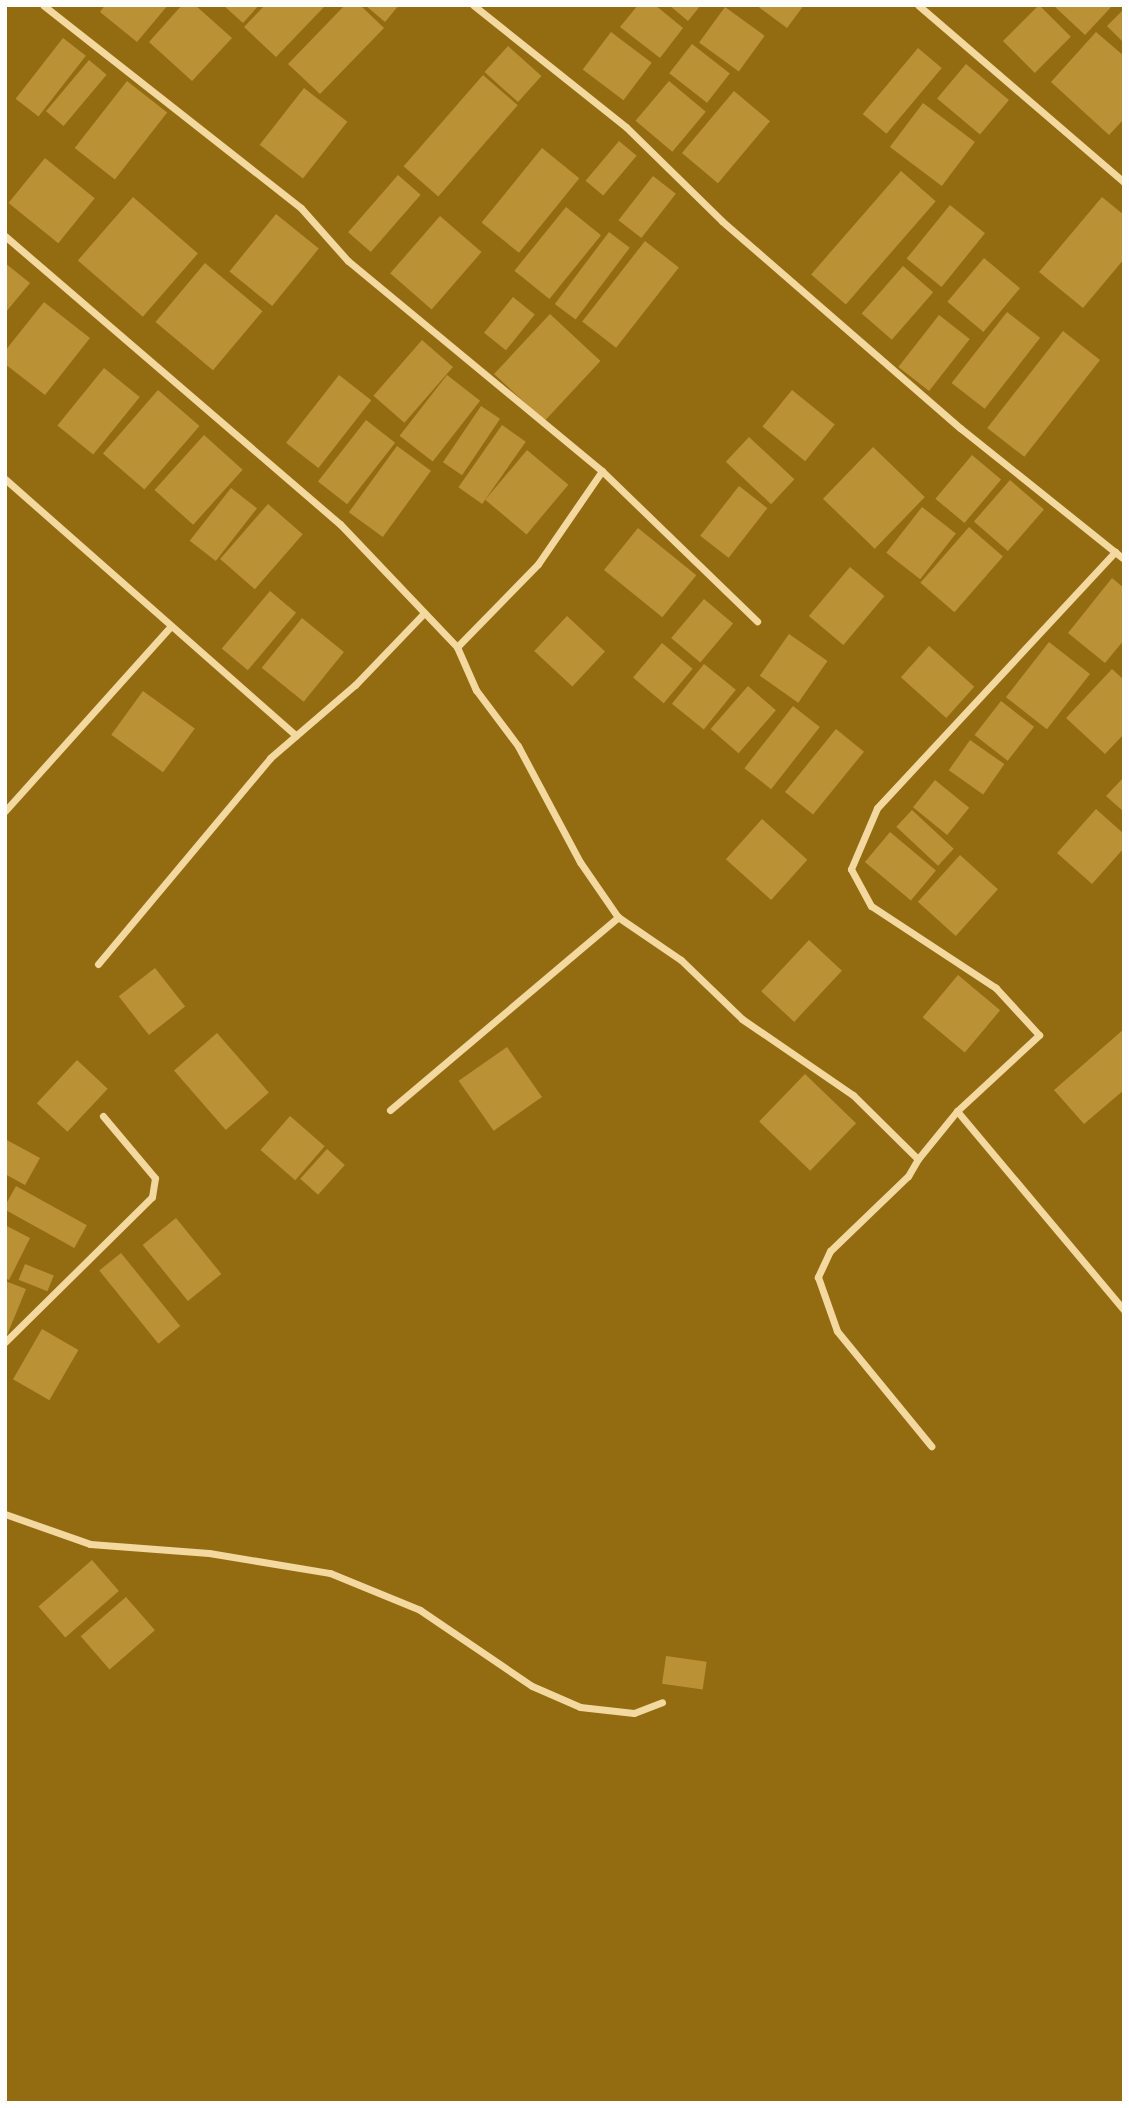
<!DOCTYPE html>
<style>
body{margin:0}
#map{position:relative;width:1129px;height:2108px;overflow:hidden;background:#936c12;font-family:Overpass,sans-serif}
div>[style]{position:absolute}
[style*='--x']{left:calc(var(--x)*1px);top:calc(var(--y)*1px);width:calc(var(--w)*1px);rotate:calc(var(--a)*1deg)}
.building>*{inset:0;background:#ba9135;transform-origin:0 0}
.street>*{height:7px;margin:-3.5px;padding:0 3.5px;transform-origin:3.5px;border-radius:3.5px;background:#f3d89f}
span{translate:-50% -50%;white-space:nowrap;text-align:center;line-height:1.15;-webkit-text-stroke:7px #936c12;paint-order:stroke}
.frame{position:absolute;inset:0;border:7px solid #fff;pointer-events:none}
</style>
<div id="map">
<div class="building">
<div style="clip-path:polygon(105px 5px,168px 5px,137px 42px,100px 12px)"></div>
<div style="clip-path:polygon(182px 5px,195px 5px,232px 38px,192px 81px,149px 42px)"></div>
<div style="clip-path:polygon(223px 5px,259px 5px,243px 23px)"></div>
<div style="clip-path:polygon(265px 5px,323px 5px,324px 7px,276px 57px,244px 27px)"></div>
<div style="clip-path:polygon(345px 5px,360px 5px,384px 28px,320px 94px,288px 64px)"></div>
<div style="clip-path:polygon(365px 5px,399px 5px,385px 22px)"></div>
<div style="clip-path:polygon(638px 5px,655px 5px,683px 28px,660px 58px,620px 27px)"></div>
<div style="clip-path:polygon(669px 5px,701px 5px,688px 21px)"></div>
<div style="clip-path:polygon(756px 5px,804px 5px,787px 28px)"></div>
<div style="left:1039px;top:5px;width:45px;height:51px;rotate:45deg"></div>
<div style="clip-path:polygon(1053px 5px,1113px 5px,1085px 35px)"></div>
<div style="left:725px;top:7px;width:49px;height:44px;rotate:36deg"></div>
<div style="clip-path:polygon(1124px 9px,1124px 43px,1107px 26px)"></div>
<div style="left:611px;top:32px;width:51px;height:47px;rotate:37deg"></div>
<div style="clip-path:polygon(1096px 32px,1124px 56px,1124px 119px,1109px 135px,1051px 82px)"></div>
<div style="left:63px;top:38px;width:29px;height:77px;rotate:38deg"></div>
<div style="left:692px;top:44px;width:48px;height:37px;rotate:38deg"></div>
<div style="left:508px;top:46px;width:45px;height:35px;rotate:42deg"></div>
<div style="left:918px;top:48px;width:31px;height:86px;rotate:40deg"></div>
<div style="left:89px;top:60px;width:23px;height:67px;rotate:40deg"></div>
<div style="left:966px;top:64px;width:56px;height:45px;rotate:40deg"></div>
<div style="left:483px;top:75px;width:46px;height:121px;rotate:41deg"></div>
<div style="left:127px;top:81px;width:51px;height:85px;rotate:38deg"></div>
<div style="left:669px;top:81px;width:48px;height:52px;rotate:40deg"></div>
<div style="left:304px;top:88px;width:55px;height:72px;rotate:38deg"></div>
<div style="left:734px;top:91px;width:47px;height:81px;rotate:40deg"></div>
<div style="left:923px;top:103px;width:65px;height:55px;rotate:37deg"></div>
<div style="left:619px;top:141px;width:23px;height:52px;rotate:40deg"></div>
<div style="left:542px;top:148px;width:48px;height:96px;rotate:39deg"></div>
<div style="left:45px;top:158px;width:64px;height:58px;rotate:39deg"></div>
<div style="left:901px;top:171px;width:46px;height:137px;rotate:41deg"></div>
<div style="left:398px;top:175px;width:30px;height:76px;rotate:41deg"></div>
<div style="left:653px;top:176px;width:29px;height:56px;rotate:38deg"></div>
<div style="left:133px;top:197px;width:86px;height:84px;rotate:41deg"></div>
<div style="clip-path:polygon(1102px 197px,1124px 215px,1124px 259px,1083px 308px,1039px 272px)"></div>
<div style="left:950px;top:205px;width:45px;height:69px;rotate:39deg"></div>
<div style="left:566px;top:207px;width:45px;height:82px;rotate:39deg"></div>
<div style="left:276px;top:214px;width:55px;height:74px;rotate:39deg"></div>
<div style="left:440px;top:216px;width:55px;height:76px;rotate:41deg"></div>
<div style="left:609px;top:232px;width:26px;height:90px;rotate:37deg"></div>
<div style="left:645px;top:241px;width:43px;height:102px;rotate:38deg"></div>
<div style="left:984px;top:258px;width:47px;height:57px;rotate:40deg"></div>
<div style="clip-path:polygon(5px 263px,30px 283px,5px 313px)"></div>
<div style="left:205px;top:263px;width:75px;height:77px;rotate:40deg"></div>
<div style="left:903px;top:266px;width:40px;height:63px;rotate:41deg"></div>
<div style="left:513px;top:297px;width:28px;height:46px;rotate:39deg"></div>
<div style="clip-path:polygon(44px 302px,90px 338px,45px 395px,5px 364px,5px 351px)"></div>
<div style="left:1007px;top:312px;width:42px;height:90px;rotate:38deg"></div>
<div style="left:550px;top:314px;width:69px;height:82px;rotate:43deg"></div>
<div style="left:939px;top:315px;width:39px;height:66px;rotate:38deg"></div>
<div style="left:1063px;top:331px;width:47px;height:123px;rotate:38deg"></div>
<div style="left:422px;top:340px;width:41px;height:74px;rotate:41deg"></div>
<div style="left:104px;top:368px;width:46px;height:74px;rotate:39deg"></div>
<div style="left:339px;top:375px;width:41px;height:86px;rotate:38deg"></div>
<div style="left:447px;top:375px;width:42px;height:77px;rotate:38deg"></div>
<div style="left:158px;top:390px;width:55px;height:84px;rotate:41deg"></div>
<div style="left:792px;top:390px;width:55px;height:47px;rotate:39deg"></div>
<div style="left:481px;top:406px;width:23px;height:68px;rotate:34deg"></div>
<div style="left:366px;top:420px;width:37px;height:78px;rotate:38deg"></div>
<div style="left:502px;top:425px;width:29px;height:76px;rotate:35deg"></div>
<div style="left:204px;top:435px;width:52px;height:74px;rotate:42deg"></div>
<div style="left:749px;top:437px;width:62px;height:34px;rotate:43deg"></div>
<div style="left:397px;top:446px;width:42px;height:82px;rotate:36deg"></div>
<div style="left:873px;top:447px;width:72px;height:72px;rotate:44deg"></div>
<div style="left:527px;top:450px;width:54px;height:65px;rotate:40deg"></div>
<div style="left:972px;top:455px;width:38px;height:57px;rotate:40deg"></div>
<div style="left:1010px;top:480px;width:45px;height:55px;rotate:41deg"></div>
<div style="left:739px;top:486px;width:36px;height:63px;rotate:38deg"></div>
<div style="left:231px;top:488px;width:33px;height:67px;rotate:38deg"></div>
<div style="left:268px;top:504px;width:46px;height:73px;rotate:41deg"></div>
<div style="left:922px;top:507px;width:43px;height:58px;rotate:38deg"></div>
<div style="left:969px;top:527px;width:45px;height:74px;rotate:41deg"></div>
<div style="left:638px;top:528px;width:75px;height:54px;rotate:39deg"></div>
<div style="left:850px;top:567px;width:45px;height:64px;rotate:40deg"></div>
<div style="clip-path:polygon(1112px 578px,1124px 588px,1124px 640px,1105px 663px,1068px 633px)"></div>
<div style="left:270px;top:591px;width:34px;height:75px;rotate:40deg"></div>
<div style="left:704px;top:599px;width:38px;height:51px;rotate:40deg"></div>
<div style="left:567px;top:616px;width:52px;height:48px;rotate:43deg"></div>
<div style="left:302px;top:618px;width:54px;height:64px;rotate:39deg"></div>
<div style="left:789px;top:634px;width:47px;height:51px;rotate:35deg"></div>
<div style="left:1049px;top:642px;width:52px;height:70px;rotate:38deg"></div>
<div style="left:662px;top:643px;width:40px;height:45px;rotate:40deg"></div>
<div style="left:929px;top:646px;width:61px;height:42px;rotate:42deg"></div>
<div style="left:704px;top:664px;width:41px;height:51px;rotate:39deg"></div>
<div style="clip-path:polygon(1112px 669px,1124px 680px,1124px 734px,1105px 754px,1066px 718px)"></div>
<div style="left:748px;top:686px;width:37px;height:57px;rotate:41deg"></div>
<div style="left:143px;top:691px;width:64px;height:54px;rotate:36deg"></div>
<div style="left:1001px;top:701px;width:42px;height:43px;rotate:38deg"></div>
<div style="left:793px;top:706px;width:34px;height:79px;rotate:38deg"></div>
<div style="left:836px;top:729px;width:36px;height:81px;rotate:39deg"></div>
<div style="left:970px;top:740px;width:42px;height:37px;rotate:35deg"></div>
<div style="clip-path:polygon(1124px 777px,1124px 812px,1106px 796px)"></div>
<div style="left:935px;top:780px;width:44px;height:35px;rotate:39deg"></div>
<div style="clip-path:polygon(1096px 809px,1124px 834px,1124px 848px,1092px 884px,1057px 853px)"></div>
<div style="left:912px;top:810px;width:57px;height:23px;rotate:43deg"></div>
<div style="left:762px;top:819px;width:61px;height:54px;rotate:42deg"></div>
<div style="left:890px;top:832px;width:60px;height:39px;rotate:40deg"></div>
<div style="left:960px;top:855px;width:51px;height:63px;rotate:42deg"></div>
<div style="left:809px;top:940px;width:45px;height:70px;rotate:43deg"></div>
<div style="left:155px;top:968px;width:49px;height:46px;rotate:52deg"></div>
<div style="left:958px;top:975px;width:55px;height:55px;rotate:40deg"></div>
<div style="clip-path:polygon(1124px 1029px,1124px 1090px,1084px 1124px,1054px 1090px)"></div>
<div style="left:217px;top:1033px;width:79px;height:57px;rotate:49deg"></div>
<div style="left:507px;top:1047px;width:61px;height:59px;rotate:55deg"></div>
<div style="left:77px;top:1060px;width:42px;height:59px;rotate:43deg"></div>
<div style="left:805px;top:1074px;width:71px;height:66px;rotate:44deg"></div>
<div style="left:290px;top:1116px;width:46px;height:45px;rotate:41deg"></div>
<div style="clip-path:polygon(5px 1139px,40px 1158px,25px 1185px,5px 1174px)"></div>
<div style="left:327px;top:1149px;width:24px;height:40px;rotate:42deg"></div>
<div style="left:16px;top:1186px;width:81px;height:26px;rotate:29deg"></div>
<div style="left:176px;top:1218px;width:72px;height:43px;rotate:51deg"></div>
<div style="clip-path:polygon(5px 1225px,30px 1238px,9px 1280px,5px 1278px)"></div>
<div style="left:121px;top:1253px;width:94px;height:28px;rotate:51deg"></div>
<div style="left:25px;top:1264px;width:31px;height:17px;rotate:22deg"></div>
<div style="clip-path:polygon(5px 1281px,26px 1289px,5px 1340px)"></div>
<div style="left:42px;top:1329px;width:42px;height:58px;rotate:30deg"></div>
<div style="left:92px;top:1560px;width:41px;height:71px;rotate:49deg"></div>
<div style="left:126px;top:1597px;width:44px;height:60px;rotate:49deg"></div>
<div style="left:666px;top:1656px;width:41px;height:28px;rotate:8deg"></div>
</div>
<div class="street">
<div style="--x:918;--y:5;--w:272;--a:40.7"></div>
<div style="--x:5;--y:236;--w:442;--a:40.7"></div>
<div style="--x:340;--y:524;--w:170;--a:46.4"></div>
<div style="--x:457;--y:647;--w:116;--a:-45.7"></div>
<div style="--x:538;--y:564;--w:113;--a:-55.5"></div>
<div style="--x:602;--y:471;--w:330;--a:-140.4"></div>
<div style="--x:348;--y:261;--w:71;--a:-131.6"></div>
<div style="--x:301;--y:208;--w:328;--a:-141.8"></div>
<div style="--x:602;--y:471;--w:216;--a:44.1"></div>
<div style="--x:5;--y:479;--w:388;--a:41.4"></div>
<div style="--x:1115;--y:552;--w:11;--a:38"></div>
<div style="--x:457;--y:647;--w:47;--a:66.2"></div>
<div style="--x:476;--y:690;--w:70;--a:53.1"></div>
<div style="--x:518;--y:746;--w:132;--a:61.9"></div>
<div style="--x:580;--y:862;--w:67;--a:55.4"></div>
<div style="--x:618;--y:917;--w:76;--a:34.3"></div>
<div style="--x:681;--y:960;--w:85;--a:44"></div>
<div style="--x:742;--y:1019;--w:135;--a:34.4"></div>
<div style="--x:853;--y:1095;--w:91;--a:44.6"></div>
<div style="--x:918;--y:1159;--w:62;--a:-50.9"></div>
<div style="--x:957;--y:1111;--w:112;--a:-42.8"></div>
<div style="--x:1039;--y:1035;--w:64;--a:-132.5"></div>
<div style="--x:996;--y:988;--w:149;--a:-146.7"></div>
<div style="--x:871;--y:906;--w:42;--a:-118.4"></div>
<div style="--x:851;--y:869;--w:66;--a:-66.9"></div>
<div style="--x:877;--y:808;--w:350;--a:-47.1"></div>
<div style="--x:1115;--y:552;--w:198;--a:-141.3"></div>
<div style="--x:960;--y:428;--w:315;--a:-139"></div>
<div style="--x:722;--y:221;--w:134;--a:-135.6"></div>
<div style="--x:626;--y:127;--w:196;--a:-141.4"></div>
<div style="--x:5;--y:811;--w:246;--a:-48.1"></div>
<div style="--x:98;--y:964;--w:268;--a:-50.1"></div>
<div style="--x:270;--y:758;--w:112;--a:-40.7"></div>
<div style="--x:355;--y:685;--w:100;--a:-46.2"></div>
<div style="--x:390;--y:1110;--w:299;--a:-40.2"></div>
<div style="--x:957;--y:1111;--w:260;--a:50"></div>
<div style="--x:918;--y:1159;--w:20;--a:120"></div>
<div style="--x:908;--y:1176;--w:108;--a:136.1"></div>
<div style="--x:830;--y:1251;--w:29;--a:115"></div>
<div style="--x:818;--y:1277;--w:57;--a:70.6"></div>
<div style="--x:837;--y:1331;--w:149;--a:50.7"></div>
<div style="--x:5;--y:1342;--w:206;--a:-44.6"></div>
<div style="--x:152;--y:1197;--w:19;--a:-81"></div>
<div style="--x:155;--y:1178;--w:81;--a:-130"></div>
<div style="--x:5;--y:1514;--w:90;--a:19.4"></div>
<div style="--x:90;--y:1544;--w:119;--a:4.3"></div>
<div style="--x:209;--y:1553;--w:123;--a:9.4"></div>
<div style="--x:330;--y:1573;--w:97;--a:22.3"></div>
<div style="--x:420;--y:1610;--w:135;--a:34.2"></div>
<div style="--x:532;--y:1686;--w:52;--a:23.6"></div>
<div style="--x:580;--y:1707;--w:54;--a:6.3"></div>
<div style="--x:634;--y:1713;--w:30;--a:-21"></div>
</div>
<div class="frame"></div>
</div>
